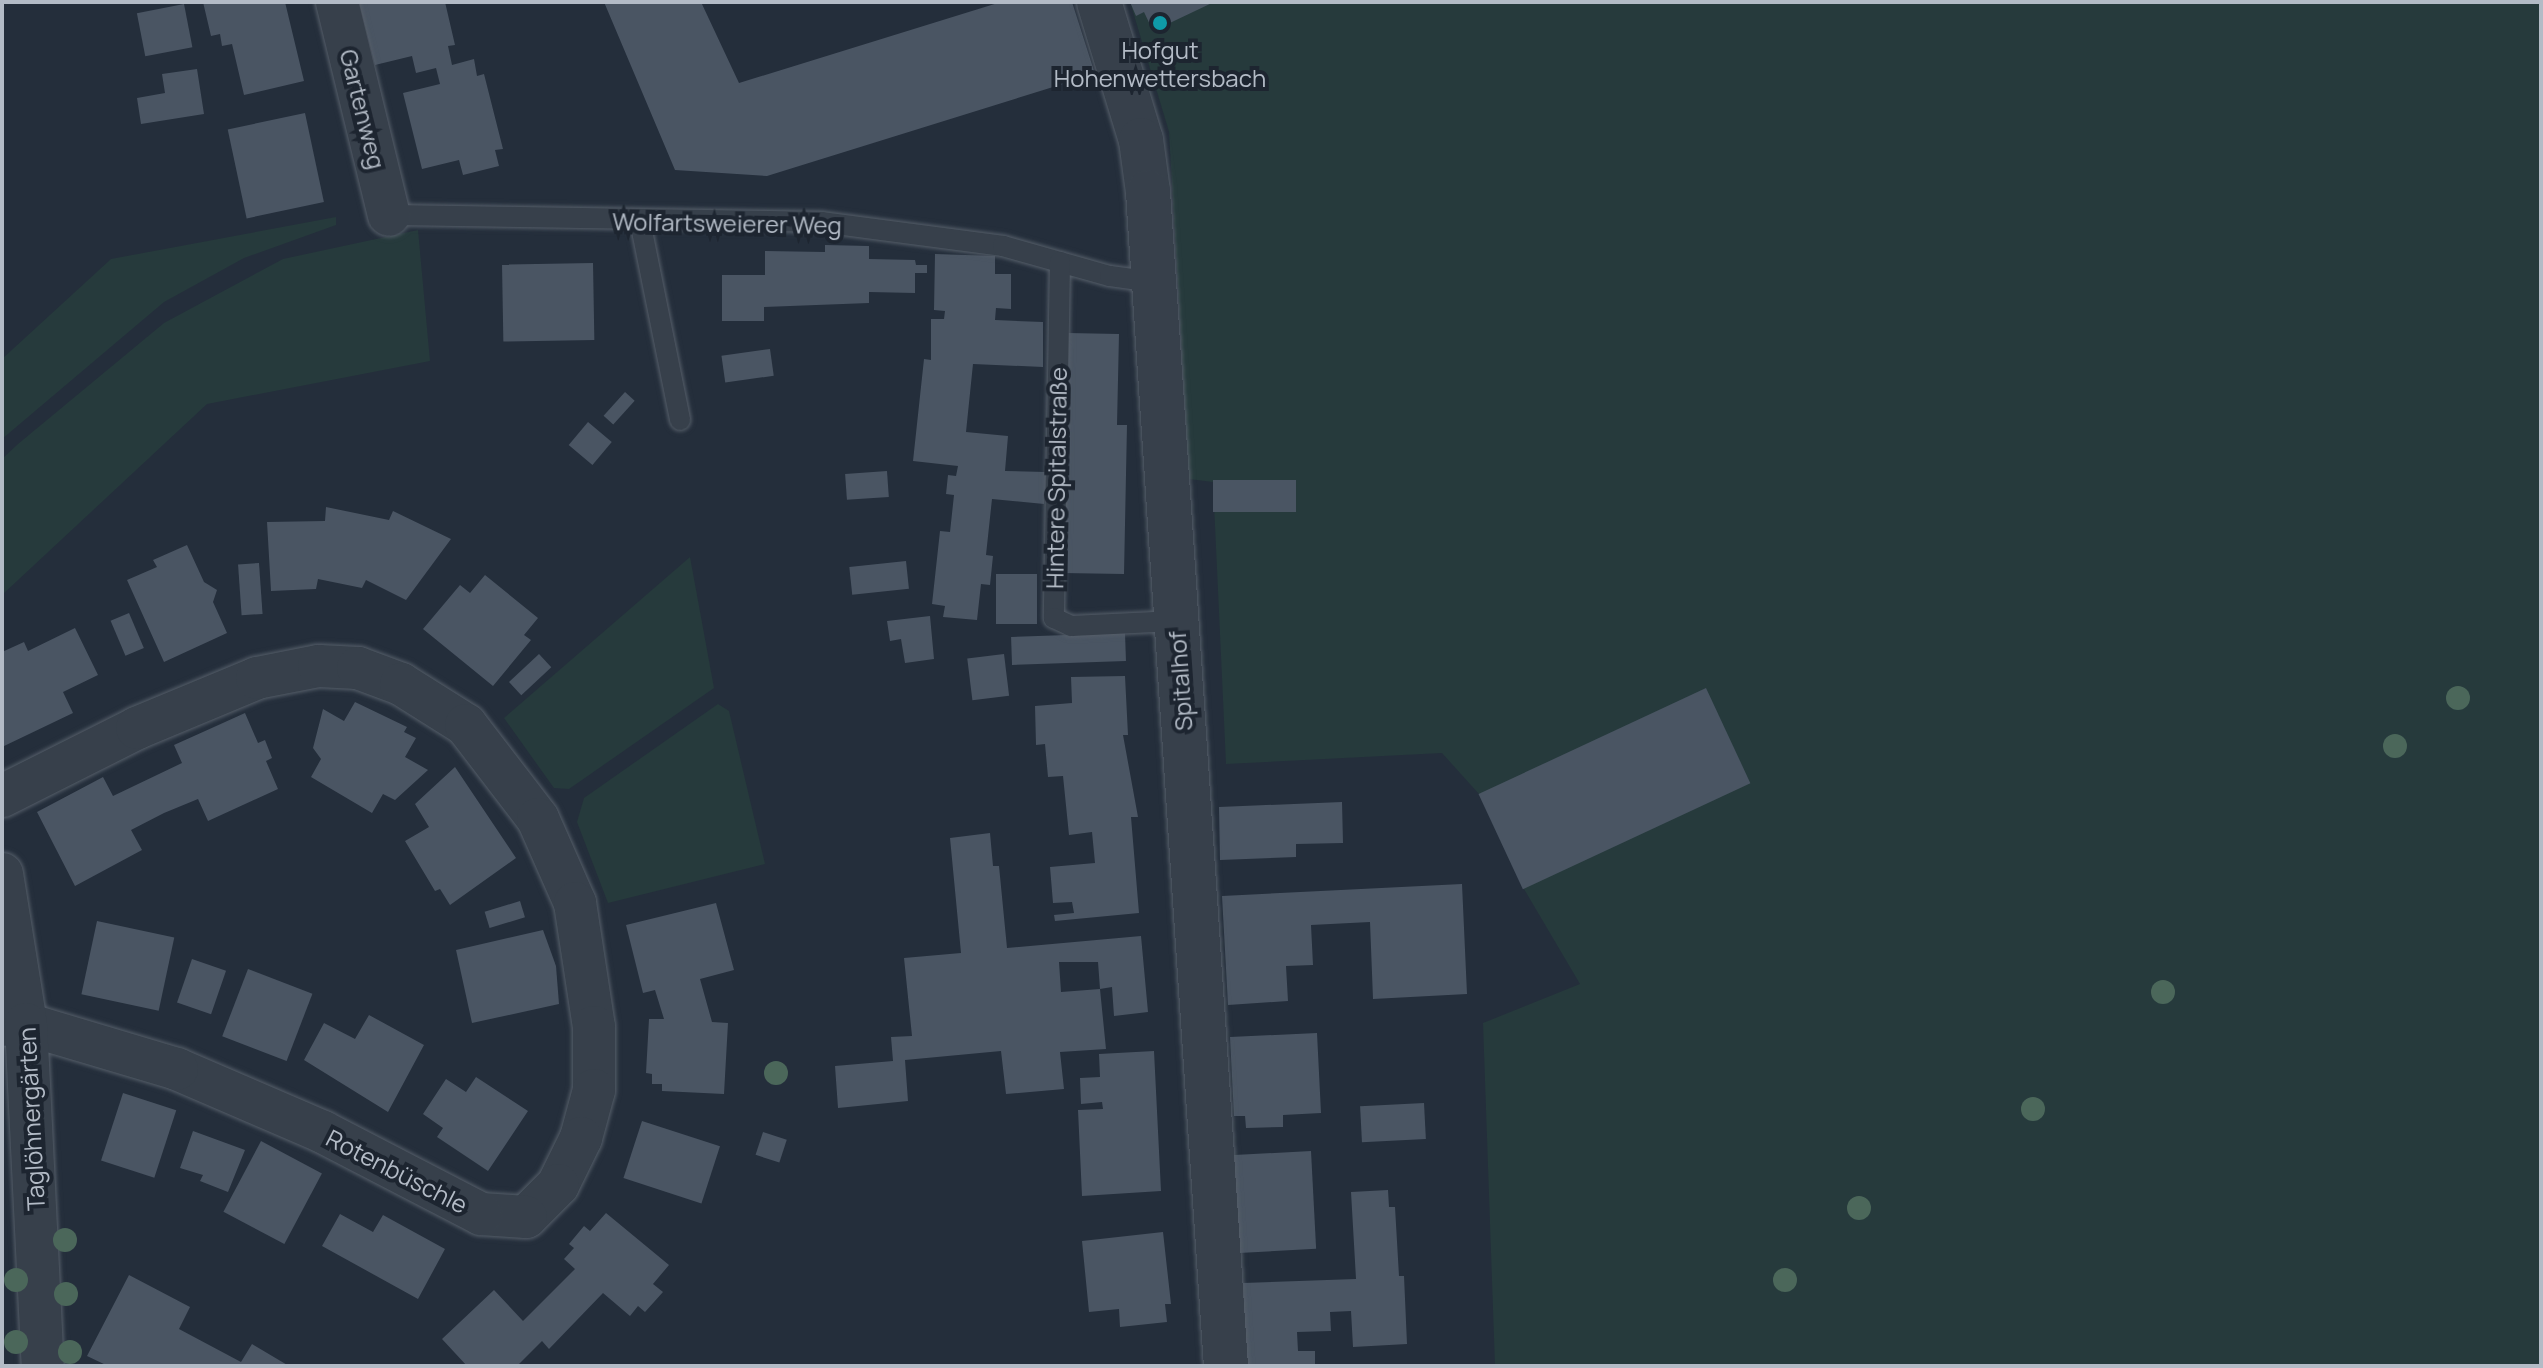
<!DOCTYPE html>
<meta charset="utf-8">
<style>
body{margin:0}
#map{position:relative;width:2543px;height:1368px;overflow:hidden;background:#242e3b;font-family:Manrope,sans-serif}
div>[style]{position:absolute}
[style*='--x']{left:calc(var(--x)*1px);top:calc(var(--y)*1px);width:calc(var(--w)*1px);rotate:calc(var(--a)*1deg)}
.green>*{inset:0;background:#263a3c}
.building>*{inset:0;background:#4a5563;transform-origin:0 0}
.roads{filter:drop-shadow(0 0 2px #555e69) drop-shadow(0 0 2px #555e69)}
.service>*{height:20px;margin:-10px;padding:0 10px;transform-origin:10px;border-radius:10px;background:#37404b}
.minor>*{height:42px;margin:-21px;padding:0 21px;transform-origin:21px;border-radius:21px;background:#37404b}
.tertiary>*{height:44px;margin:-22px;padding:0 22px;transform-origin:22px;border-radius:22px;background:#37404b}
.trees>*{width:24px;height:24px;margin:-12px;border-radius:50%;background:#4b675a}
.dots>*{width:22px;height:22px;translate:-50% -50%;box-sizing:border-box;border:4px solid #1d2530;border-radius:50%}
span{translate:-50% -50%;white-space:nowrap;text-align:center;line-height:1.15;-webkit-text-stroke:8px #1d2530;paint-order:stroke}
.poi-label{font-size:24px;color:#b3bbc6}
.street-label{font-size:24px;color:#b3bbc6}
.frame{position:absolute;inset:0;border:4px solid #b3bbc6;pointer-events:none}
</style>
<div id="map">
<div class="green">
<div style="clip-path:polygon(1130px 2px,2541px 2px,2541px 1366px,1495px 1366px,1483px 1023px,1580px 984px,1524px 889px,1479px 794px,1442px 753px,1226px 764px,1213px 482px,1189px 479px,1169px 132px)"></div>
<div style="clip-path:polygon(336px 217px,336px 225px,244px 258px,164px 302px,2px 439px,2px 359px,111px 259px)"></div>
<div style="clip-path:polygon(418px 230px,430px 361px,207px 404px,2px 595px,2px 459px,18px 444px,164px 323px,283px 259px)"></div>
<div style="clip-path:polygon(690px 557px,714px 688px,569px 789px,554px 788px,504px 718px)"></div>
<div style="clip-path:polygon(718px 704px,729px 711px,765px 864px,608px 903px,577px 822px,584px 798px)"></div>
</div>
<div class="building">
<div style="clip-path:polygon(203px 2px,285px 2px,304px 81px,244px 95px,232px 44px,222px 46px,220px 34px,211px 36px)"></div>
<div style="clip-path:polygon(359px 2px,445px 2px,455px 45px,448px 46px,452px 65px,474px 59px,477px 76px,484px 74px,503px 149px,495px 150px,499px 166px,463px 175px,459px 160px,422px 169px,403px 93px,440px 84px,436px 68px,416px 73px,412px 56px,375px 65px)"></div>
<div style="clip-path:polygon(604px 2px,701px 2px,739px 83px,1001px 2px,1072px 2px,1095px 74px,767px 176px,675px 170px)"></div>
<div style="clip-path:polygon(1130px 2px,1214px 2px,1153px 31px,1144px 12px,1136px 16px)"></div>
<div style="left:184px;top:4px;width:44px;height:48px;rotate:79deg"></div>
<div style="clip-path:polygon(197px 69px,204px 114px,141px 124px,137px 98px,165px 93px,162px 74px)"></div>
<div style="left:305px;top:113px;width:91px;height:79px;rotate:78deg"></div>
<div style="clip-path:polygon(825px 245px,869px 246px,869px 259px,915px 260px,916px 265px,927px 265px,927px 273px,915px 273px,915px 293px,869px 292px,869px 303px,764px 307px,764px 321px,722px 321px,722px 275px,765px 275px,765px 251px,825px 252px)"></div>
<div style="clip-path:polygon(935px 254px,995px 256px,995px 274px,1011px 274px,1011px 309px,996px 308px,995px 320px,1043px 322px,1043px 367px,973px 364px,966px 432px,1008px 436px,1005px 471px,1046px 472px,1044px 504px,992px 499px,986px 555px,993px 556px,990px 585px,981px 584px,977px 620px,943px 617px,945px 606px,932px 604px,940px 531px,950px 532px,954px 495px,946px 494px,948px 475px,956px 476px,958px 466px,913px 461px,924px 359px,931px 360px,931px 319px,944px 319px,945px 311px,934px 310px)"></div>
<div style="left:593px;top:263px;width:77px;height:91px;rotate:89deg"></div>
<div style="clip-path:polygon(1068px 333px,1119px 334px,1117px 425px,1127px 425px,1124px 574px,1062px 573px)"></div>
<div style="left:770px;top:349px;width:27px;height:49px;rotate:82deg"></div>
<div style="left:625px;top:392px;width:13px;height:32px;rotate:42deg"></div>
<div style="left:588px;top:422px;width:31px;height:30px;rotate:40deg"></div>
<div style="left:887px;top:471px;width:26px;height:42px;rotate:86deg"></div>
<div style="left:1296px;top:480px;width:32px;height:83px;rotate:90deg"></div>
<div style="clip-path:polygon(326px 507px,389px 520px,393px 511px,451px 539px,406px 600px,366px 580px,362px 588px,318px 579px,316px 589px,271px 591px,267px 522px,325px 521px)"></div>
<div style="clip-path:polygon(187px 545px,204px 582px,217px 590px,213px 602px,227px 633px,164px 662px,127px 580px,157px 567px,153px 560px)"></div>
<div style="left:906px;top:561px;width:28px;height:57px;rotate:84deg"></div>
<div style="left:259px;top:563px;width:51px;height:21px;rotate:86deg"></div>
<div style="left:996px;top:574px;width:41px;height:50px"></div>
<div style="clip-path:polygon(485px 575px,538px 618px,524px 635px,531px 640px,493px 686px,423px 629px,460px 585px,470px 593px)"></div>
<div style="left:129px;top:613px;width:38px;height:20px;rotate:67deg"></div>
<div style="clip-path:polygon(930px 616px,934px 659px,905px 663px,901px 639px,890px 641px,887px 621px)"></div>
<div style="clip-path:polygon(75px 628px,98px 675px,63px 692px,73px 713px,2px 747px,2px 652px,24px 642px,28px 651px)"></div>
<div style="left:1125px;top:633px;width:28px;height:114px;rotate:88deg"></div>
<div style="left:539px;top:654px;width:18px;height:41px;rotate:47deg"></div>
<div style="left:1004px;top:654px;width:42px;height:37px;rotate:83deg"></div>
<div style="clip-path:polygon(1125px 676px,1128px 735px,1123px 735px,1138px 817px,1131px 817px,1139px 913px,1055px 921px,1054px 915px,1074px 913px,1072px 902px,1053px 903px,1050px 867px,1095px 863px,1092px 832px,1069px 835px,1063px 776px,1048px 777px,1045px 744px,1036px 745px,1035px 706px,1072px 703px,1071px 677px)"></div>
<div style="left:1706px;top:688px;width:105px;height:251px;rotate:65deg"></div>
<div style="clip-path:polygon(355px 702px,407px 727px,404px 732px,416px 738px,405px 757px,428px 770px,395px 800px,383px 794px,372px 813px,311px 777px,321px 759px,313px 748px,323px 709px,344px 721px)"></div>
<div style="clip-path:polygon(245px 713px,258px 743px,265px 740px,272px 758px,266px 761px,278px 789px,208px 821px,198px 799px,164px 813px,131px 830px,142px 850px,75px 886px,37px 812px,103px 777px,113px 796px,182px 763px,174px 745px)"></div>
<div style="clip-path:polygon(455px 767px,516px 858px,450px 905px,440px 889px,435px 891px,405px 841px,429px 827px,415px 804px)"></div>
<div style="clip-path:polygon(1342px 802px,1343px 843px,1296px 844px,1296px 857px,1220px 860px,1219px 807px)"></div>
<div style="clip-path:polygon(990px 833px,993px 866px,999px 866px,1007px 948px,1141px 936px,1148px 1012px,1114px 1016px,1112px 987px,1100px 989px,1098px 962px,1059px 962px,1061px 992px,1100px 989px,1106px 1049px,1060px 1052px,1064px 1089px,1006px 1094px,1001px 1051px,905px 1060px,908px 1101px,838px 1108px,835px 1066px,893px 1061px,891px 1037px,912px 1036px,904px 958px,961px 953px,950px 838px)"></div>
<div style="clip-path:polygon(1462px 884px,1467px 994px,1373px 999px,1370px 922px,1311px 925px,1313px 965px,1286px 966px,1288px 1001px,1228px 1005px,1222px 896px)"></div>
<div style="left:520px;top:901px;width:17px;height:37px;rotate:73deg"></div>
<div style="clip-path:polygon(716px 903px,734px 970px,700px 979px,712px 1022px,728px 1023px,724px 1094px,662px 1091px,662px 1084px,652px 1084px,652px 1074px,646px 1073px,649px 1019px,664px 1019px,655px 990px,643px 993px,626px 925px)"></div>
<div style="left:97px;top:921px;width:79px;height:75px;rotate:12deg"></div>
<div style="clip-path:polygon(543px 930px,556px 966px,559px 1004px,472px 1023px,456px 950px)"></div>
<div style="left:192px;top:959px;width:36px;height:46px;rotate:19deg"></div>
<div style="left:248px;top:969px;width:69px;height:72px;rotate:21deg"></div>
<div style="clip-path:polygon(369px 1015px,424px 1045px,388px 1112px,304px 1060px,324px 1023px,355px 1039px)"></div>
<div style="clip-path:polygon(1317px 1033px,1321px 1113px,1283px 1115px,1283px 1127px,1246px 1128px,1245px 1116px,1234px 1116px,1230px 1037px)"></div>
<div style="clip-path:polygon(1154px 1051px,1161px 1191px,1082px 1196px,1078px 1110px,1103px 1109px,1102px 1102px,1081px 1104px,1080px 1078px,1100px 1077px,1099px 1054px)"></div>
<div style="clip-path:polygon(476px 1077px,528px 1111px,488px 1171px,437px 1137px,443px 1128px,423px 1114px,446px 1079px,466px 1092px)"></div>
<div style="left:123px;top:1093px;width:56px;height:71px;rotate:18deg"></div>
<div style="left:1424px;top:1103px;width:36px;height:64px;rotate:87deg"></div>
<div style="left:642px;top:1121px;width:82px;height:60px;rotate:18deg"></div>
<div style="clip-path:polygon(193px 1131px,245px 1150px,228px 1192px,200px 1181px,203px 1175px,180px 1168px)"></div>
<div style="left:763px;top:1132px;width:25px;height:24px;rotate:18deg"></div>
<div style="left:261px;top:1141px;width:69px;height:80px;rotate:28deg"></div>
<div style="left:1311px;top:1151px;width:98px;height:77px;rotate:87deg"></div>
<div style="clip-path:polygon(1388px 1190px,1389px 1207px,1395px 1207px,1399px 1276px,1404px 1276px,1407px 1344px,1353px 1347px,1351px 1311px,1330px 1312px,1331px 1331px,1297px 1332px,1298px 1351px,1315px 1351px,1315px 1366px,1246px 1366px,1243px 1283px,1356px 1279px,1351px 1192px)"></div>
<div style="clip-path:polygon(606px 1213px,669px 1265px,653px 1284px,663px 1292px,645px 1312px,638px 1306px,630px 1316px,603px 1293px,549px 1349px,542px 1341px,517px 1366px,467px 1366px,442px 1339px,494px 1290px,523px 1321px,575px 1269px,564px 1259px,574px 1248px,569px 1244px,584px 1226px,590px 1231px)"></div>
<div style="clip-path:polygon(340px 1214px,373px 1232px,383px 1215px,445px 1249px,418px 1299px,322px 1246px)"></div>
<div style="clip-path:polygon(1163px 1232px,1171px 1304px,1165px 1304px,1167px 1322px,1120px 1327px,1119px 1309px,1089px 1312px,1082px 1241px)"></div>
<div style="clip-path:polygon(129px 1275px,190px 1307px,179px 1329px,241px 1362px,252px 1344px,289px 1366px,108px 1366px,87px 1356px)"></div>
</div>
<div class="roads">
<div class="service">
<div style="--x:389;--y:215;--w:432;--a:0.9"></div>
<div style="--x:821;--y:222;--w:184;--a:7.5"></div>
<div style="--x:1003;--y:246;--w:111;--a:15.7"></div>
<div style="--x:1110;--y:276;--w:44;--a:7.8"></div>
<div style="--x:640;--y:221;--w:203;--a:78.6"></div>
<div style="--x:1060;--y:262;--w:356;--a:91"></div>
<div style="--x:1054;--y:618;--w:19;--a:25"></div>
<div style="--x:1071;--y:626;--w:105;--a:-2.7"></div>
</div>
<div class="minor">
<div style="--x:337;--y:2;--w:219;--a:76.3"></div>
<div style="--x:2;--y:796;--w:151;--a:-26.7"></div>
<div style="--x:137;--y:728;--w:130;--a:-22.6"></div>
<div style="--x:257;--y:678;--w:63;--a:-11"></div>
<div style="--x:319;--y:666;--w:39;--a:3"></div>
<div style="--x:358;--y:668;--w:46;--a:20.4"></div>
<div style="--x:401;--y:684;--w:77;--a:32.2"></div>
<div style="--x:466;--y:725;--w:118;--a:52.5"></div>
<div style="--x:538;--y:819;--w:92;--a:66.2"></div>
<div style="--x:575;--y:903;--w:125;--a:81.3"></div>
<div style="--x:594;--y:1027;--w:63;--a:90"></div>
<div style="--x:594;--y:1090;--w:50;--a:105.2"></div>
<div style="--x:581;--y:1138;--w:52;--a:116.1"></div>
<div style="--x:558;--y:1185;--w:45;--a:135"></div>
<div style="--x:526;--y:1217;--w:45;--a:-176.2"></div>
<div style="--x:481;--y:1214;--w:178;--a:-152.6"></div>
<div style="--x:323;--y:1132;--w:159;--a:-156.7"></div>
<div style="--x:177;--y:1069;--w:158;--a:-163.4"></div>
<div style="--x:26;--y:1024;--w:24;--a:178"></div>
<div style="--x:2;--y:874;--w:152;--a:80.9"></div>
<div style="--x:26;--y:1024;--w:342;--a:87.2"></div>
</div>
<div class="tertiary">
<div style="--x:1099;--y:2;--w:144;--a:73.1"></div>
<div style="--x:1141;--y:140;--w:52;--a:82.3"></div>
<div style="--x:1148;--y:192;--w:1177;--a:86.2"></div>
</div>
</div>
<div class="trees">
<div style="left:2458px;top:698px"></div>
<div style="left:2395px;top:746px"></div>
<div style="left:2163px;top:992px"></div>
<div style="left:776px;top:1073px"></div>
<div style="left:2033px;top:1109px"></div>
<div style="left:1859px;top:1208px"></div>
<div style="left:65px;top:1240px"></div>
<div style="left:16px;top:1280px"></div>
<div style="left:1785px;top:1280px"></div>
<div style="left:66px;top:1294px"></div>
<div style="left:16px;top:1342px"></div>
<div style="left:70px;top:1352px"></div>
</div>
<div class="dots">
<div style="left:1160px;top:23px;background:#0f9aa8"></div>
</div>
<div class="poi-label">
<span style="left:1160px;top:64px">Hofgut<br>Hohenwettersbach</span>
</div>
<div class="street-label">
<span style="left:363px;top:109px;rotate:76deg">Gartenweg</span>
<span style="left:727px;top:223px;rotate:1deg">Wolfartsweierer Weg</span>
<span style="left:1056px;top:478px;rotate:-89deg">Hintere Spitalstraße</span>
<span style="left:1180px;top:681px;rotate:-94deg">Spitalhof</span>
<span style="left:31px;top:1119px;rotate:-93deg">Taglöhnergärten</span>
<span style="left:397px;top:1171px;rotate:27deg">Rotenbüschle</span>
</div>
<div class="frame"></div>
</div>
